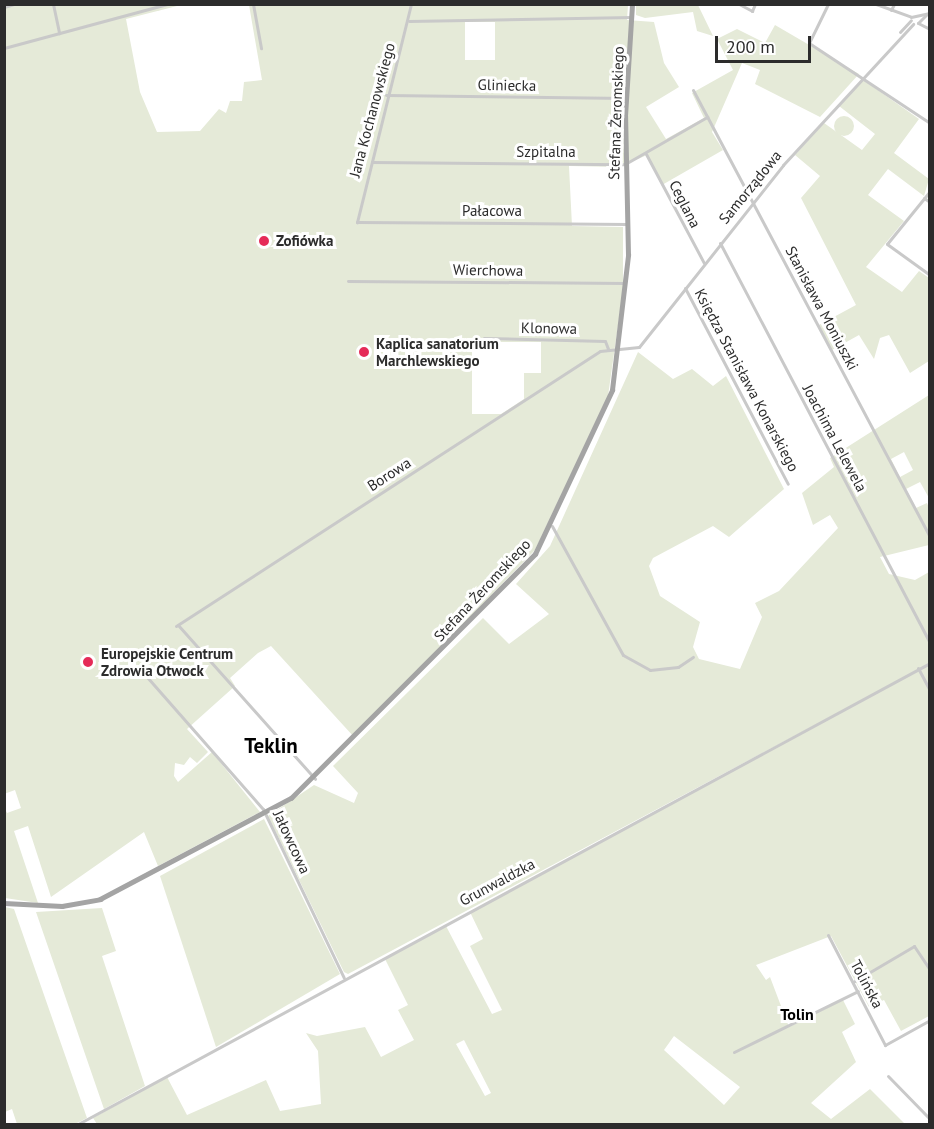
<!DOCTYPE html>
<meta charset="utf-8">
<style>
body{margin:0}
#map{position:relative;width:934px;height:1129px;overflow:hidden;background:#fff;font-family:"PT Sans",sans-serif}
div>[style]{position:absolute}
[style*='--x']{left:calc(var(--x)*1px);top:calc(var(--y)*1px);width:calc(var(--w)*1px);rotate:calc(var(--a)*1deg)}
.green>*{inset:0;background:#e5ead8}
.round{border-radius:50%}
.minor>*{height:3px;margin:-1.5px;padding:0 1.5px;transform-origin:1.5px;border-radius:1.5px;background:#c9c9c9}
.major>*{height:4.5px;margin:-2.25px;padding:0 2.25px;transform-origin:2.25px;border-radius:2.25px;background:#a4a4a4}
.dots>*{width:16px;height:16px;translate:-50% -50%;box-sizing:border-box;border:3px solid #fff;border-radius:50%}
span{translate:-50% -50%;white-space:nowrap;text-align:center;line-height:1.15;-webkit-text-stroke:6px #fff;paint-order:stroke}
.street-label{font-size:15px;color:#2c2c2c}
.poi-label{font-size:15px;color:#2c2c2c;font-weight:700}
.left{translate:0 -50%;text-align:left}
.neighbourhood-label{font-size:16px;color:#000;font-weight:700}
.district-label{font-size:21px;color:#000;font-weight:700}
.frame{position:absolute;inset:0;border:6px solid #2c2c2c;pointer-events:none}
.scale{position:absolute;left:715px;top:36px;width:96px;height:27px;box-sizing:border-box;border:3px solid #2c2c2c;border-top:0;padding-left:8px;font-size:18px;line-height:21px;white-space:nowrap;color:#2c2c2c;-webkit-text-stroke:4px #fff;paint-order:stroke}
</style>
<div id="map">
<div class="green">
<div style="clip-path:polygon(evenodd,5px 5px,181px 5px,126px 19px,140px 92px,157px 132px,200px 131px,219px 109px,226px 113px,230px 101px,242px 101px,244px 82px,262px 80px,249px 5px,628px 5px,627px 20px,654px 22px,664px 63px,679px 87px,646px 107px,666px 139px,704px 118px,692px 93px,733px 70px,717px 39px,737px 29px,765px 43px,775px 25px,859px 74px,820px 117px,755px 84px,760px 70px,742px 63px,712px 132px,723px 150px,662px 185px,647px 155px,620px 167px,569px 166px,572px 226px,623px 227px,623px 290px,608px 396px,535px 550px,354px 737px,271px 646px,258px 653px,230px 678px,235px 686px,187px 729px,208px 752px,197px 763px,190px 757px,184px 765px,175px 763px,174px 776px,178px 782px,212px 752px,260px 812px,158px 866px,144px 832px,51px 897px,28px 826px,14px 831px,38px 903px,5px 898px,4px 807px,7px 813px,21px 808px,15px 790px,4px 794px,5px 5px,465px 22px,495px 22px,495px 60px,465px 60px,465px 22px,5px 5px,472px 342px,541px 342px,541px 373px,524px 373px,524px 399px,501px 414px,472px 414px,472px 342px)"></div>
<div style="clip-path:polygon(636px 5px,698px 5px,713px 36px,697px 31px,693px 12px,645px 18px,636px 15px)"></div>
<div style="clip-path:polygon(862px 79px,919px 119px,894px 153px,929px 179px,924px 196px,888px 169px,868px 195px,904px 221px,866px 267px,902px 292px,919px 271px,929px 278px,929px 361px,910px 373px,889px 335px,880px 338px,874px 359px,859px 335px,832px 350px,819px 325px,856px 305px,801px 198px,820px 176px,795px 155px,824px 123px,862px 150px,875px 134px,839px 106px)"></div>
<div class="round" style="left:834px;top:116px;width:20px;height:20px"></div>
<div style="clip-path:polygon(evenodd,638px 352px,673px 379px,692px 369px,713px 386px,726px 376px,784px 489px,729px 537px,713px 526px,653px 558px,649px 566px,660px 596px,700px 622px,693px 647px,699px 659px,740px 669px,762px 617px,755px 603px,779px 591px,838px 528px,830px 515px,813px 525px,802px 493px,834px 467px,830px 458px,929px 395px,929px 498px,920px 482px,906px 489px,916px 508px,927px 503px,929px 508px,929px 545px,880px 557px,889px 574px,915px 580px,929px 572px,929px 1016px,901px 1031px,884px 1000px,869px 1007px,831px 936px,756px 965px,766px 980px,770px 977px,789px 1027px,843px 1000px,855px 1024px,842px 1032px,856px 1062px,811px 1103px,831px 1119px,870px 1089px,905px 1124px,97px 1124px,93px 1118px,167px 1077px,187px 1115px,266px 1080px,280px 1111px,321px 1104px,318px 1051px,306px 1033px,317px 1036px,365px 1027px,381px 1057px,414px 1040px,398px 1010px,408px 1005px,385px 959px,446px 926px,492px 1014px,502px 1010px,470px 946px,483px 939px,470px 912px,916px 671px,348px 974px,344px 972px,268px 816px,314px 785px,354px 803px,358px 793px,333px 766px,483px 618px,509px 644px,549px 614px,516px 584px,550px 546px,638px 352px,904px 452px,913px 470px,900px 477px,891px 459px,904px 452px,638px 352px,674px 1036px,740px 1087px,724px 1105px,664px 1050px,674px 1036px,638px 352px,464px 1040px,491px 1093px,485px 1096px,456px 1044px,464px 1040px)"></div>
<div style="clip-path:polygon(264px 819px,340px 974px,216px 1047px,160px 876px)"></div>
<div style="clip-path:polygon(5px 907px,14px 909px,87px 1118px,75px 1124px,17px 1124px,12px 1109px,5px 1112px)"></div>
<div style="clip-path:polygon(102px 908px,116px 951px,102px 956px,145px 1086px,104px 1109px,36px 912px)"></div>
</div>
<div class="minor">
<div style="--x:53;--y:4;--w:30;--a:78"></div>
<div style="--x:253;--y:4;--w:45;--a:79.7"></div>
<div style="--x:411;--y:4;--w:225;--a:103.9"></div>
<div style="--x:357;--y:222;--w:270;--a:0.4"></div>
<div style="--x:739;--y:4;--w:15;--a:28"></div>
<div style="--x:752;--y:11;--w:8;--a:-67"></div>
<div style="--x:828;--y:4;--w:43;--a:116"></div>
<div style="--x:809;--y:43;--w:145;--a:33.5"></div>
<div style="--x:876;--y:4;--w:37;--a:20"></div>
<div style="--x:4;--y:7;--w:10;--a:-17"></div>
<div style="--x:891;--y:10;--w:7;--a:-63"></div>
<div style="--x:911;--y:17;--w:19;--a:-12"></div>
<div style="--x:409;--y:21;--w:223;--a:-1"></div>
<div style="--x:918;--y:23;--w:13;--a:-45"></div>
<div style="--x:918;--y:23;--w:13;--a:27"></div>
<div style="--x:900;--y:32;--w:16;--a:-47"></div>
<div style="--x:4;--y:48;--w:169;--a:-15.1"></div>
<div style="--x:693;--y:90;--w:506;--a:62.07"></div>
<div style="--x:386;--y:95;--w:241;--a:0.7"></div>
<div style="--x:646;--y:154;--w:123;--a:62"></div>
<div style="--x:372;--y:162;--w:253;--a:0.5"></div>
<div style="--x:625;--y:164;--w:95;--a:-29.8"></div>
<div style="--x:930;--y:191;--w:68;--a:129.1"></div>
<div style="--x:887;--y:244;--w:53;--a:35.8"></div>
<div style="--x:924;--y:198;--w:7;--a:34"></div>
<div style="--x:720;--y:243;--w:452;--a:62.3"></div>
<div style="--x:348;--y:281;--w:277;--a:0.4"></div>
<div style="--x:685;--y:288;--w:221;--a:62.3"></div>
<div style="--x:484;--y:338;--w:121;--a:1.4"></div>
<div style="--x:605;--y:341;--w:9;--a:69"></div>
<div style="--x:552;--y:526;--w:147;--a:61.2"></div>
<div style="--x:623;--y:655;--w:31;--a:29"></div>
<div style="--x:650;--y:670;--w:28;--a:-6"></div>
<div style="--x:678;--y:667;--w:18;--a:-34"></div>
<div style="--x:178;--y:625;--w:206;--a:48.3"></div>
<div style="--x:176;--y:626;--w:505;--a:-32.97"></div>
<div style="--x:600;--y:351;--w:39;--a:-6"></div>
<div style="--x:639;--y:347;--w:232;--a:-51.6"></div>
<div style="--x:783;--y:165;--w:192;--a:-47.3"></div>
<div style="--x:918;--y:668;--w:26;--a:62"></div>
<div style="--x:147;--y:677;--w:176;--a:48.7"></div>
<div style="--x:263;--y:809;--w:187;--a:64.4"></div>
<div style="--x:828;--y:935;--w:124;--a:62.6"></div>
<div style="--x:885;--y:1045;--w:51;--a:-29.1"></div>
<div style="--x:853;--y:982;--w:71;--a:-30.5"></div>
<div style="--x:914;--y:946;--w:29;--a:56"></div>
<div style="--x:734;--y:1052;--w:138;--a:-26.2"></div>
<div style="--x:888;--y:1076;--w:60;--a:45.7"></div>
<div style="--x:78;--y:1124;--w:969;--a:-28.42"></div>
</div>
<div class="major">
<div style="--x:4;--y:903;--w:58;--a:3"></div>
<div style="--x:62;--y:906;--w:39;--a:-10"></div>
<div style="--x:100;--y:899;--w:216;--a:-27.9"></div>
<div style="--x:291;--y:798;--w:345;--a:-45"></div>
<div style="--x:535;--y:554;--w:181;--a:-64.8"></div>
<div style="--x:612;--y:390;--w:136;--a:-83.2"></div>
<div style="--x:628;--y:255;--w:139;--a:-91.2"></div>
<div style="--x:625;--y:116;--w:112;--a:-86.4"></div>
</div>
<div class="dots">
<div style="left:264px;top:241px;background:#e52b58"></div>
<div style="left:364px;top:352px;background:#e52b58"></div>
<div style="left:88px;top:662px;background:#e52b58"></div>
</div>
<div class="street-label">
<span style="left:507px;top:85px;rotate:1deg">Gliniecka</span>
<span style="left:372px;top:110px;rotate:-75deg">Jana Kochanowskiego</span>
<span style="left:616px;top:113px;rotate:-88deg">Stefana Żeromskiego</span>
<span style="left:546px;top:152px">Szpitalna</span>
<span style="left:750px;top:187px;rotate:-51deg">Samorządowa</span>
<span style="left:685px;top:204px;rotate:63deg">Ceglana</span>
<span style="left:492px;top:211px">Pałacowa</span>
<span style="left:488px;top:270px;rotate:1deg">Wierchowa</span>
<span style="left:822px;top:308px;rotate:62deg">Stanisława Moniuszki</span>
<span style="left:549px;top:328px;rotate:1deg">Klonowa</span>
<span style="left:747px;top:380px;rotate:62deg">Księdza Stanisława Konarskiego</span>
<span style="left:835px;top:438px;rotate:62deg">Joachima Lelewela</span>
<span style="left:389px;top:474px;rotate:-33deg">Borowa</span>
<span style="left:482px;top:590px;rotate:-47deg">Stefana Żeromskiego</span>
<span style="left:292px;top:842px;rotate:65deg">Jałowcowa</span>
<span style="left:497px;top:882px;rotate:-28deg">Grunwaldzka</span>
<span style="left:867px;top:984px;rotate:62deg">Tolińska</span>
</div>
<div class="poi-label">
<span class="left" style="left:276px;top:241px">Zofiówka</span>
<span class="left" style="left:376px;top:352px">Kaplica sanatorium<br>Marchlewskiego</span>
<span class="left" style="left:101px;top:662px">Europejskie Centrum<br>Zdrowia Otwock</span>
</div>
<div class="neighbourhood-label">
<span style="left:797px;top:1014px">Tolin</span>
</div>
<div class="district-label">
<span style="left:271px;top:746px">Teklin</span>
</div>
<div class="frame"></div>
<div class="scale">200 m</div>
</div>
